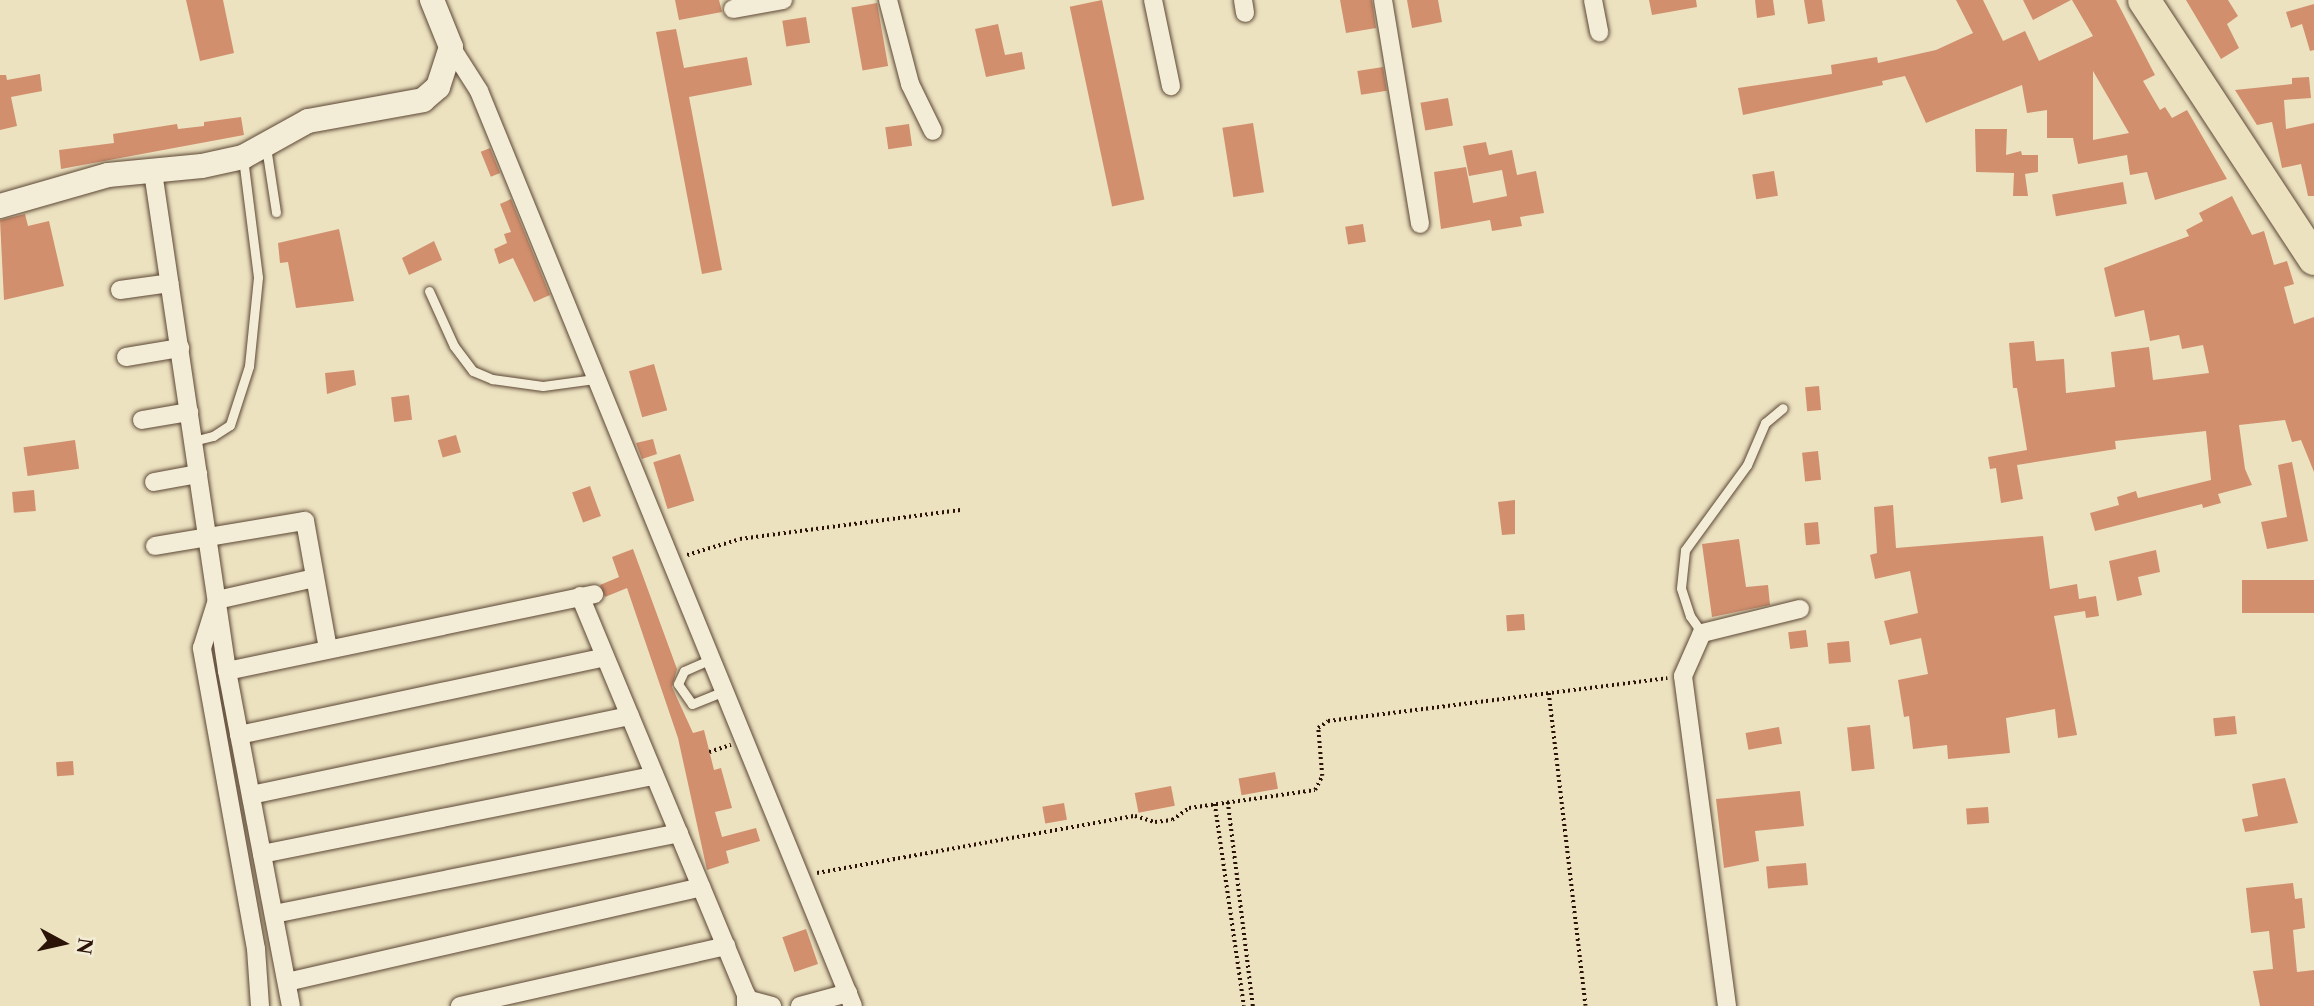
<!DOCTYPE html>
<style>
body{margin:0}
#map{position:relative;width:2314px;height:1006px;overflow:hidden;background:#ece2c0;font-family:"Libre Caslon Text",serif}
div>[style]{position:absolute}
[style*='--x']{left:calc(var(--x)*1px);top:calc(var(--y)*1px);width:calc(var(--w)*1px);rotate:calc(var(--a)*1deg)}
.building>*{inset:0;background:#d18f6e;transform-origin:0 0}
.path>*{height:3.5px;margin-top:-1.75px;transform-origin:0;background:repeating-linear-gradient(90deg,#2c1307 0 2px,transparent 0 5.5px)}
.roads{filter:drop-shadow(0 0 2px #5c4735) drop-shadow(0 0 2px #5c4735)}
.lane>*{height:9px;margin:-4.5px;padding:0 4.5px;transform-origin:4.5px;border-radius:4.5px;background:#f3ecd6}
.street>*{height:18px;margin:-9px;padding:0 9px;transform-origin:9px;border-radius:9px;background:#f3ecd6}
.secondary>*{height:24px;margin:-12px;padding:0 12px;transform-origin:12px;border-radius:12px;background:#f3ecd6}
.highway>*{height:32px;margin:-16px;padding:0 16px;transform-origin:16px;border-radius:16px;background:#ece2c0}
span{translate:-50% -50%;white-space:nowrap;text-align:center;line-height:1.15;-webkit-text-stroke:5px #f3ecd6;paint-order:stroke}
.north{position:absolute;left:28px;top:908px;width:70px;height:70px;-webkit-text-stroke:5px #f3ecd6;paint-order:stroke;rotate:98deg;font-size:19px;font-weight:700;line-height:28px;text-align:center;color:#2c1307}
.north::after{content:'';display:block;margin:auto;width:24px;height:32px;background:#2c1307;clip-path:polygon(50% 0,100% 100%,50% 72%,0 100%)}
</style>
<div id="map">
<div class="building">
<div style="clip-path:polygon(186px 0,223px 0,234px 53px,200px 61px)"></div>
<div style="clip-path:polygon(675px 0,719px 0,722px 12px,679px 20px)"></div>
<div style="left:1102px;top:0;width:204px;height:33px;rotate:78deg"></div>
<div style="clip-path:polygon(1340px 0,1372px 0,1376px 28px,1346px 33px)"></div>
<div style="clip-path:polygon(1407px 0,1438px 0,1442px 22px,1412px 28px)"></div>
<div style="clip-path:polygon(1649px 0,1696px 0,1697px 7px,1652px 15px)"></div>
<div style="clip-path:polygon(1755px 0,1773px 0,1775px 15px,1757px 18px)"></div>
<div style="clip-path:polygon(1804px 0,1822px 0,1825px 21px,1808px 24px)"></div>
<div style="clip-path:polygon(evenodd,1956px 0,1983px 0,2003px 41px,2025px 31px,2039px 61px,2093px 36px,2072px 0,2116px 0,2155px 75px,2143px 81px,2160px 110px,2165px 107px,2172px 118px,2187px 110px,2227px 179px,2155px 200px,2147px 172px,2130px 175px,2127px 155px,2078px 164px,2073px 138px,2047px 138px,2047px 110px,2027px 113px,2022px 85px,1926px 123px,1905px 76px,1882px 81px,1883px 85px,1743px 115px,1738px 88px,1832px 74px,1831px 65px,1877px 57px,1878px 63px,1936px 50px,1973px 33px,1956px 0,2093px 71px,2129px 133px,2093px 140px,2093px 71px)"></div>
<div style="clip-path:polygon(2023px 0,2071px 0,2033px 20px)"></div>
<div style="clip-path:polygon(2186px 0,2228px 0,2238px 16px,2227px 24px,2239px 48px,2221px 59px)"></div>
<div style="left:877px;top:3px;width:64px;height:26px;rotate:80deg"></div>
<div style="clip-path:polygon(2314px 4px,2314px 50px,2310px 51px,2302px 24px,2291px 28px,2286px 12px)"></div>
<div style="left:806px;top:17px;width:26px;height:24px;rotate:81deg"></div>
<div style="clip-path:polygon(998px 24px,1005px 55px,1022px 52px,1025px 69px,986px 77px,975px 29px)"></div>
<div style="clip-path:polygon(676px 29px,684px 68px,747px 57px,752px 85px,689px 97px,722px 270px,702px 274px,656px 32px)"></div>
<div style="left:1383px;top:67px;width:24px;height:26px;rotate:81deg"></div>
<div style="clip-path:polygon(40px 74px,42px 91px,11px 97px,17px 126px,0 130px,0 75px,6px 75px,7px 80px)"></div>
<div style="clip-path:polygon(2309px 77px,2311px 98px,2284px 100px,2286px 129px,2314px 123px,2314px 196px,2308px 196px,2301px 164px,2282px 168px,2272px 122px,2257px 125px,2235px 90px,2292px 84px,2292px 78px)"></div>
<div style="left:1448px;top:98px;width:28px;height:28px;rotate:80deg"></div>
<div style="clip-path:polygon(241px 117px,244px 135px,61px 169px,59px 150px,114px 143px,113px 134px,177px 124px,178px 129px,204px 126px,204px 122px)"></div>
<div style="left:1253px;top:123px;width:70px;height:31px;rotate:81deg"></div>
<div style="left:909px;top:124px;width:22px;height:24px;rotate:82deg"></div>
<div style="clip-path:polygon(1975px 129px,2007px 129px,2006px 155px,2021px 151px,2022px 155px,2038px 155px,2038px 172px,2025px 174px,2028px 196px,2013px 196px,2014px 173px,1976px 172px)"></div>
<div style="clip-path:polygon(1486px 142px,1489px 155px,1512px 150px,1517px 175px,1536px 171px,1544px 213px,1520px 217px,1522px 226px,1492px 231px,1490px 220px,1441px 229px,1434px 172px,1466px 167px,1473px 203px,1507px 196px,1502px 170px,1469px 176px,1463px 146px)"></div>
<div style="left:490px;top:148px;width:27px;height:10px;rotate:68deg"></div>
<div style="left:1774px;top:171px;width:25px;height:22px;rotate:81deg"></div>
<div style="left:2123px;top:182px;width:22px;height:72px;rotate:80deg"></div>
<div style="clip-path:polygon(2232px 196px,2252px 235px,2264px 231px,2274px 265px,2287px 261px,2294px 284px,2284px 287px,2294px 324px,2314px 317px,2314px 472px,2301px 440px,2292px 442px,2285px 420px,2239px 425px,2245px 469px,2252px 485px,2218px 494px,2221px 503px,2203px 508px,2202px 504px,2095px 531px,2090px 513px,2119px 505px,2117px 497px,2136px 491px,2138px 498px,2211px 480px,2206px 431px,2115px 441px,2116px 449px,2017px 465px,2023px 499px,2001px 503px,1996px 468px,1990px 469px,1988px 457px,2027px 450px,2017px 388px,2013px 388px,2009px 343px,2034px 341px,2036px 361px,2064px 359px,2066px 393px,2115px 387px,2111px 352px,2149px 347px,2153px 380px,2209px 373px,2203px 345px,2182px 349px,2179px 335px,2150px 341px,2144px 310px,2115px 317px,2104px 268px,2189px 236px,2186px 230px,2203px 221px,2199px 213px)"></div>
<div style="clip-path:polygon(511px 199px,550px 295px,534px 302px,513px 258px,499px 264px,494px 249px,507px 243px,504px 234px,511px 232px,500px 204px)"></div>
<div style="clip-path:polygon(25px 214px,28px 226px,49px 221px,64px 286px,4px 300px,0 220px)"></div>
<div style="left:1363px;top:224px;width:18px;height:18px;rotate:81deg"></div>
<div style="clip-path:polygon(339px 229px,354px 301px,296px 308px,288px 262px,280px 263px,278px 243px)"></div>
<div style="clip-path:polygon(434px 241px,442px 260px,409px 275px,402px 258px)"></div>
<div style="left:654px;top:364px;width:48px;height:26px;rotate:74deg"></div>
<div style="clip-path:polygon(354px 370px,356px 385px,327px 394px,325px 373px)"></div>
<div style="left:1819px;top:386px;width:24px;height:14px;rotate:85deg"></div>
<div style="left:409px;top:395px;width:25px;height:18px;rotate:83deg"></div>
<div style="left:456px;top:435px;width:18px;height:19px;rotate:74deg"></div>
<div style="clip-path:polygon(653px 439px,657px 454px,642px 459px,636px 443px)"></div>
<div style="left:75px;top:440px;width:29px;height:52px;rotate:82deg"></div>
<div style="left:1818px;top:451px;width:29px;height:16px;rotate:84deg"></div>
<div style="left:680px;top:454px;width:49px;height:28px;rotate:73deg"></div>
<div style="clip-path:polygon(2292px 462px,2308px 541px,2267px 549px,2261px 522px,2287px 517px,2278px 465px)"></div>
<div style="left:590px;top:486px;width:32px;height:19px;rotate:70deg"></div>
<div style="left:34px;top:490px;width:21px;height:22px;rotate:85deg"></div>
<div style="clip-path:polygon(1515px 500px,1515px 534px,1502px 535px,1498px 502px)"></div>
<div style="clip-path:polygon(1893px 505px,1896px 548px,2043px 536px,2050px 589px,2077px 584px,2079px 599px,2096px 596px,2099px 616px,2086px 618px,2085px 611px,2054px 616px,2077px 735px,2058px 738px,2055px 709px,2006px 718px,2010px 753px,1948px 759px,1947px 745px,1913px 749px,1909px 716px,1904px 717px,1898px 680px,1928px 674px,1921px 638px,1890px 645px,1884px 621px,1918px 613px,1910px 571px,1875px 579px,1870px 555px,1877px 553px,1874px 507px)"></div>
<div style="left:1818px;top:522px;width:22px;height:14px;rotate:85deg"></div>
<div style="clip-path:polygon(1739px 539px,1746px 587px,1768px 585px,1770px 605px,1712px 617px,1702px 544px)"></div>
<div style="clip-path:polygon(633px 549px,677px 669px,672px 687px,693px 733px,704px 730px,714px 770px,721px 768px,732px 808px,715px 812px,722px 837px,756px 828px,760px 841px,726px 851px,729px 863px,707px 870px,678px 738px,627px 588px,605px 597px,600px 585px,619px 577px,612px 557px)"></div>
<div style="clip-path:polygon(2156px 550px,2160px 572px,2138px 577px,2142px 595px,2117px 601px,2109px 561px)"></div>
<div style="left:2314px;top:580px;width:33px;height:72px;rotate:90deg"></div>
<div style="left:1524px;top:614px;width:16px;height:18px;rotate:86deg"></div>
<div style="left:1806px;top:630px;width:17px;height:18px;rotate:83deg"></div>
<div style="left:1849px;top:641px;width:21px;height:22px;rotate:85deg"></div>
<div style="left:2235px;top:716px;width:18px;height:22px;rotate:84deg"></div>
<div style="left:1870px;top:725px;width:44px;height:23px;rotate:84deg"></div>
<div style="left:1779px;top:727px;width:17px;height:34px;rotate:80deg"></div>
<div style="left:73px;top:761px;width:14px;height:17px;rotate:86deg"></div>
<div style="left:1275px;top:772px;width:17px;height:37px;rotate:80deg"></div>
<div style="clip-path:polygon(2285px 778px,2298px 823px,2245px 832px,2242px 819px,2258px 816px,2252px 784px)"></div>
<div style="left:1171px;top:786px;width:20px;height:37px;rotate:79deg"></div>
<div style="clip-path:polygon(1800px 791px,1804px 826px,1755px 831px,1759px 861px,1724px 868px,1716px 799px)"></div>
<div style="left:1064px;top:803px;width:17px;height:22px;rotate:80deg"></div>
<div style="left:1988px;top:807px;width:16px;height:22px;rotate:86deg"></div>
<div style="left:1806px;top:863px;width:22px;height:40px;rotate:85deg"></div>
<div style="clip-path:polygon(2293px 883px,2295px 899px,2302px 898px,2305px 928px,2293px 930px,2297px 972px,2314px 970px,2314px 1006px,2260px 1006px,2253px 971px,2273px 969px,2269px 931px,2251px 933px,2246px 888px)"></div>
<div style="left:806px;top:929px;width:37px;height:25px;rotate:71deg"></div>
</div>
<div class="path">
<div style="--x:687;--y:555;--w:55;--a:-16.8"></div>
<div style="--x:740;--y:539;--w:222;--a:-7.5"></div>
<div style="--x:1549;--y:693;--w:315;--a:83.3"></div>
<div style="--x:709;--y:752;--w:23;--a:-18"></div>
<div style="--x:1228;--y:802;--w:206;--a:83"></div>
<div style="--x:1215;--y:804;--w:204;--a:81.8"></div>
<div style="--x:817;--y:873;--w:323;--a:-10.2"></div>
<div style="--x:1135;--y:816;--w:21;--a:17"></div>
<div style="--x:1155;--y:822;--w:17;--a:-7"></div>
<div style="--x:1172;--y:820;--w:21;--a:-35"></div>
<div style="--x:1189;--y:808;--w:127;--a:-8.1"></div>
<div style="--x:1315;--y:790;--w:16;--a:-63"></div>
<div style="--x:1322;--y:776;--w:48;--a:-94.8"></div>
<div style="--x:1318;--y:728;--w:12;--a:-35"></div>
<div style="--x:1328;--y:721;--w:342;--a:-7.2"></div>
</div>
<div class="roads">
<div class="lane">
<div style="--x:266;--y:147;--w:66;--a:81.3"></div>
<div style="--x:429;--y:291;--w:60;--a:65.6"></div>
<div style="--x:454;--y:346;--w:31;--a:53"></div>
<div style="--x:473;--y:371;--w:21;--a:23"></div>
<div style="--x:492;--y:379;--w:51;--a:7.8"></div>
<div style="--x:543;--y:386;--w:52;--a:-7.7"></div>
<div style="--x:193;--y:441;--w:21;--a:-14"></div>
<div style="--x:213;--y:436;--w:20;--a:-33"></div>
<div style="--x:230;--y:425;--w:62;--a:-72.1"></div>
<div style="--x:249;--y:366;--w:89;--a:-84.2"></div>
<div style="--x:258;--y:277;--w:119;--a:-97.2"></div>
<div style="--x:1702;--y:633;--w:21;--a:-125"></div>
<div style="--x:1690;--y:616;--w:29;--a:-108"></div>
<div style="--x:1681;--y:588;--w:38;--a:-84"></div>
<div style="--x:1685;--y:550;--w:105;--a:-53.9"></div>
<div style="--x:1747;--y:465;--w:46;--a:-66.8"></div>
<div style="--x:1765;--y:423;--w:23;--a:-40"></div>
<div style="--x:709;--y:660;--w:27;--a:156"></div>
<div style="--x:684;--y:671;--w:14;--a:115"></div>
<div style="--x:678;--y:684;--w:24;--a:55"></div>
<div style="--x:692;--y:704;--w:32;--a:-22"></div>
</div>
<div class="street">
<div style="--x:888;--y:0;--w:87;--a:75.3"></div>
<div style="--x:910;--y:84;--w:52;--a:63.9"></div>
<div style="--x:1153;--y:0;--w:88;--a:78.2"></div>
<div style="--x:1243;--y:0;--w:13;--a:81"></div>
<div style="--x:1383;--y:0;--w:227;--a:80.6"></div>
<div style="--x:1593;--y:0;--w:33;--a:79"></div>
<div style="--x:733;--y:9;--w:51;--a:-10.2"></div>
<div style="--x:451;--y:47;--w:52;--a:57.5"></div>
<div style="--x:479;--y:91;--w:988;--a:67.77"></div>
<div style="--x:153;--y:172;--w:504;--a:81.56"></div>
<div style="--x:227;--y:671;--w:341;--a:79.2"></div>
<div style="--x:120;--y:290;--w:50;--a:-8"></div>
<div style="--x:126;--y:357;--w:55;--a:-9.5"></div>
<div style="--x:142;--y:420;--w:48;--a:-9.7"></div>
<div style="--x:154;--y:482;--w:45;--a:-10.3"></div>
<div style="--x:155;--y:546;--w:152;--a:-9.5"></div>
<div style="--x:305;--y:521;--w:130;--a:79.8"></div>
<div style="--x:580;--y:596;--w:431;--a:67.4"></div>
<div style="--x:746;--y:994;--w:12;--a:90"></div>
<div style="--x:227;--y:671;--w:375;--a:-11.8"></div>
<div style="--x:239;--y:735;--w:374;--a:-12"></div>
<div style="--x:251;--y:795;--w:387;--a:-11.8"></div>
<div style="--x:262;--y:854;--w:400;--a:-11.3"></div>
<div style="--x:274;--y:914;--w:413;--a:-11.3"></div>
<div style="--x:287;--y:982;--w:425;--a:-12.9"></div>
<div style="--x:746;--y:999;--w:27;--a:15"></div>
<div style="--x:260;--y:1006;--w:57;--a:-94"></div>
<div style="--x:256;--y:949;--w:306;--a:-100.2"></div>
<div style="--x:202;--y:648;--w:50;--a:-72.6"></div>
<div style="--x:217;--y:600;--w:100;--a:-12.7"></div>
<div style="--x:460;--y:1006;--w:273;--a:-12.7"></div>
<div style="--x:800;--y:1006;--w:50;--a:-15.2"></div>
<div style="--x:1727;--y:1006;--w:333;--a:-97.6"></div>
<div style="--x:1683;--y:676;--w:47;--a:-66.2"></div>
<div style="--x:1702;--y:633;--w:101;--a:-13.8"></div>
</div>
<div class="secondary">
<div style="--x:0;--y:206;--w:112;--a:-16"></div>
<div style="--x:108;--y:175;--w:94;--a:-5.5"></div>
<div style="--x:202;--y:166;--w:42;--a:-12.4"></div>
<div style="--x:243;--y:157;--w:74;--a:-29"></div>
<div style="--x:308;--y:121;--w:117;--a:-10.3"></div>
<div style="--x:423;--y:100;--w:20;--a:-41"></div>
<div style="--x:438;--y:87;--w:42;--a:-72"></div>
<div style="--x:451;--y:47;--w:51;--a:-112"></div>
</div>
<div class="highway">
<div style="--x:2144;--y:0;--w:310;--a:56.7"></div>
</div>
</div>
<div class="north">N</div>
</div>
